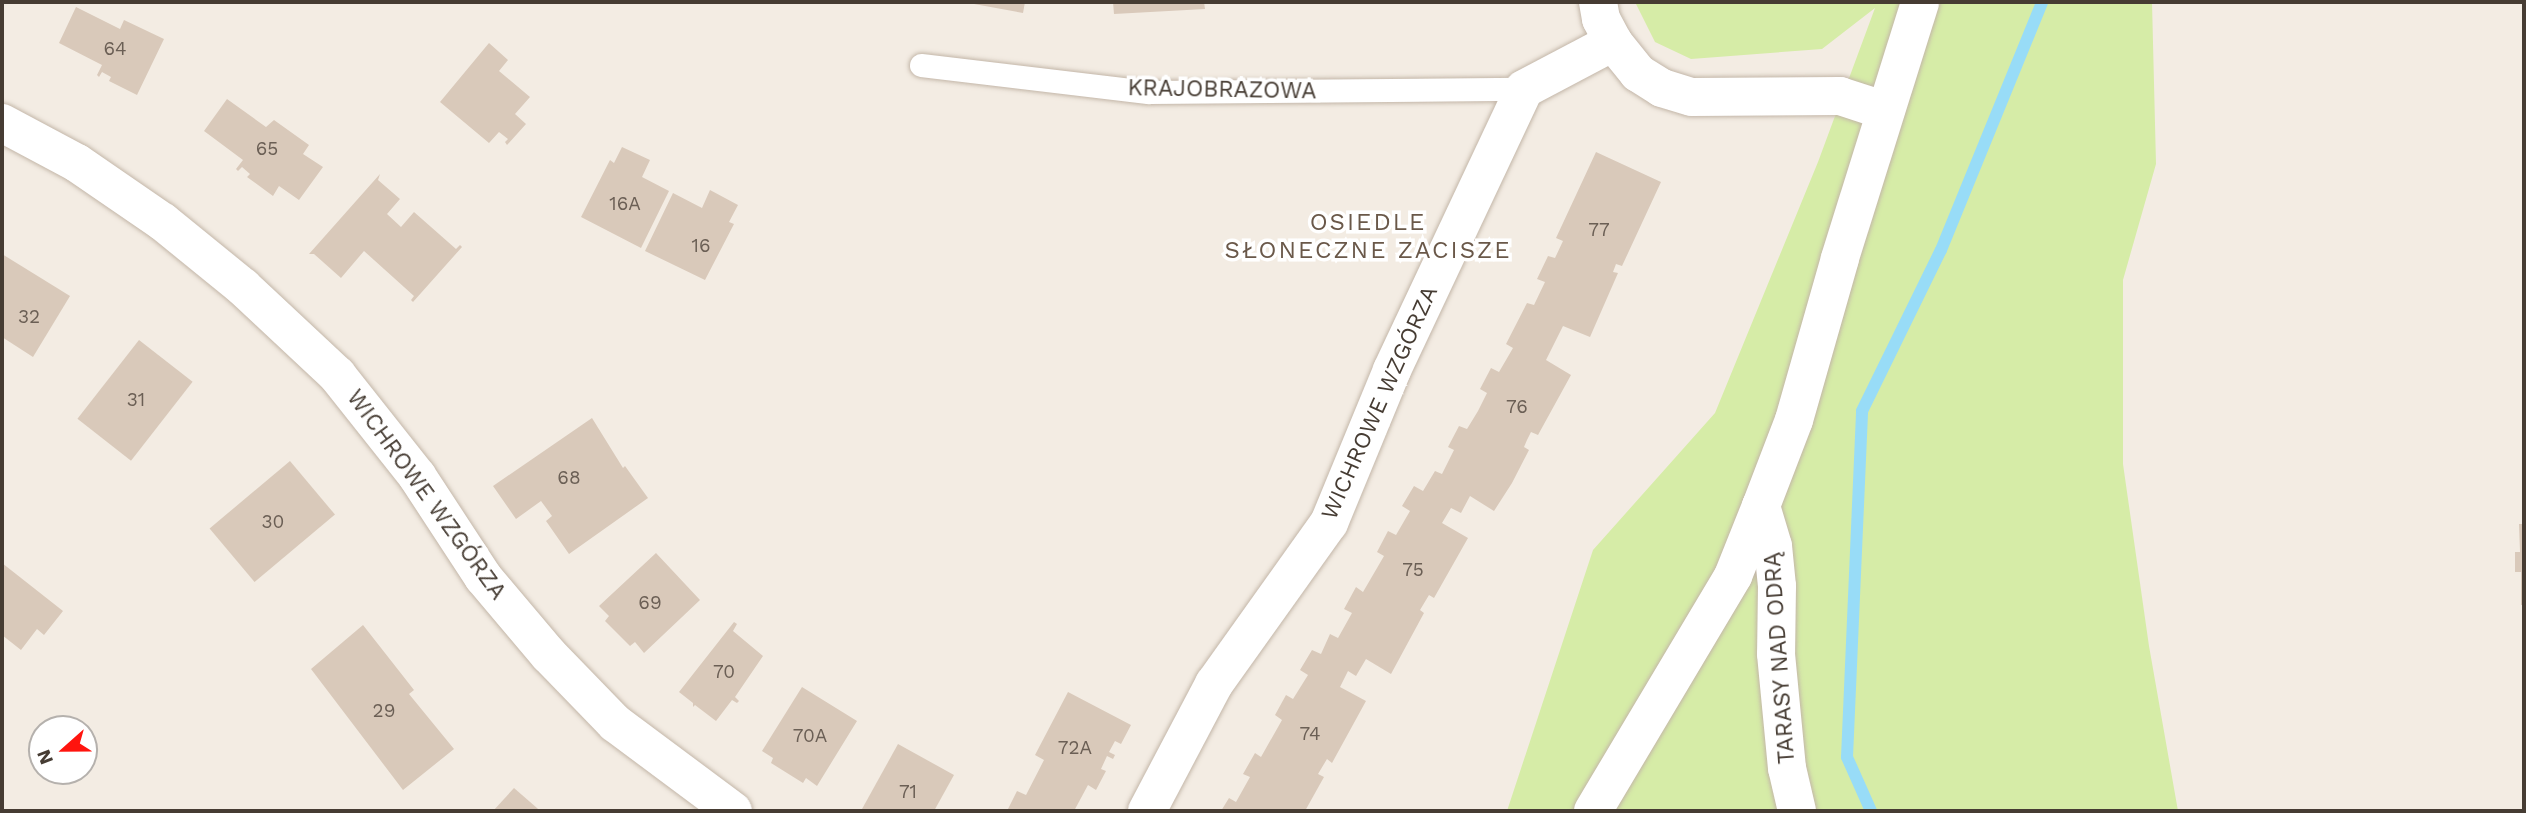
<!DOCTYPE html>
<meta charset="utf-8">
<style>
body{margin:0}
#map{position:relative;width:2526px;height:813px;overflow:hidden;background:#f3ece3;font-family:"Work Sans",sans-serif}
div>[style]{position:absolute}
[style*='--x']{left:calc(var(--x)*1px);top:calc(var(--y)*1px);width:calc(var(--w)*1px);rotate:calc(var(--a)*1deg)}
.green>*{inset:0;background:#d6eca7}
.stream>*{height:12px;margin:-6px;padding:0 6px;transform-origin:6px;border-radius:6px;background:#98dcf7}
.building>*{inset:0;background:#d9c9ba;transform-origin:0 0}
.roads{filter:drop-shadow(0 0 2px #c3b6a8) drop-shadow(0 0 2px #c3b6a8)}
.lane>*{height:23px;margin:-11.5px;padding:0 11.5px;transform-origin:11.5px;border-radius:11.5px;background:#fff}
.street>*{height:38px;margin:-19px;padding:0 19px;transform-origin:19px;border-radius:19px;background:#fff}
span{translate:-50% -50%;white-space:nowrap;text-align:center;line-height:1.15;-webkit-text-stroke:7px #fff;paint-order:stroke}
.number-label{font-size:19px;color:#6b5f55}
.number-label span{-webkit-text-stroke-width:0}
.street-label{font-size:23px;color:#463c33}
.neighbourhood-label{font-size:24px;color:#6a5849;letter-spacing:2px}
.frame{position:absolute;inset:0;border:4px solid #463c33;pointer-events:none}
.north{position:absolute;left:28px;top:715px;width:70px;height:70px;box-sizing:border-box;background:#fff;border:2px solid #b5b1ad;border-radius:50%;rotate:249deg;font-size:19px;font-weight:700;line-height:28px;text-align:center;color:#463c33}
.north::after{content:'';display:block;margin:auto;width:24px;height:32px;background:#ff140e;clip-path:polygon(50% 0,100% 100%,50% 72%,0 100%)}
</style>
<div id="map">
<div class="green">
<div style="clip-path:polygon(1635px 2px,2152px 2px,2156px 164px,2123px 280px,2123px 464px,2149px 646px,2178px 811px,1507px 811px,1593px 550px,1715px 413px,1818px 162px,1875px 8px,1822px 49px,1691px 59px,1655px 42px)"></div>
</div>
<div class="stream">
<div style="--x:1871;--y:811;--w:59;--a:-114"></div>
<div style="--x:1847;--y:757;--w:346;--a:-87.5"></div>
<div style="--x:1862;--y:411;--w:179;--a:-63.9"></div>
<div style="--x:1941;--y:250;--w:268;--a:-67.8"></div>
</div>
<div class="building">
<div style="clip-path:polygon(963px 2px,1025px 2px,1023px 13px)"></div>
<div style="clip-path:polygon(1113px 2px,1204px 2px,1205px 9px,1114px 14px)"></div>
<div style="clip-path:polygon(76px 7px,120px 29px,124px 20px,164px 39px,137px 95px,109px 81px,111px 77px,102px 72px,99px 77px,97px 75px,102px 65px,59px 43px)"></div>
<div style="clip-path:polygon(489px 43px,508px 60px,499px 71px,530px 97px,515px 114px,526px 124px,507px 145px,505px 142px,508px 139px,499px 132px,489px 143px,440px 102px)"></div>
<div style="clip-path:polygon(227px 99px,266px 127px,274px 120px,309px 145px,303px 154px,323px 167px,299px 200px,279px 186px,273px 196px,247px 177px,250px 174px,242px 167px,238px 171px,236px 169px,243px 160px,204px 131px)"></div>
<div style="clip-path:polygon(622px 147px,650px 160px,642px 177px,669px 191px,641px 248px,581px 217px,610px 160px,614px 163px)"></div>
<div style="clip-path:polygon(1596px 152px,1661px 182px,1622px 266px,1616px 264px,1613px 272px,1618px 273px,1590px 337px,1563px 326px,1546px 360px,1571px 375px,1538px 435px,1531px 432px,1527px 440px,1524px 447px,1529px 450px,1512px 483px,1494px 511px,1470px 496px,1461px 513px,1451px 508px,1442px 523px,1468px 538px,1434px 598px,1429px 595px,1420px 610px,1424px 613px,1391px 674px,1366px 659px,1356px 676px,1348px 671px,1340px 687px,1366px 701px,1332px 763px,1327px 759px,1318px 774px,1324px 777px,1305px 811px,1221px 811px,1229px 798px,1236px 802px,1250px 777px,1243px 774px,1255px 753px,1261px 757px,1282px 720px,1275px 715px,1286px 695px,1293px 699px,1308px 675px,1300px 670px,1312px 650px,1321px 654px,1330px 634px,1338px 638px,1352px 613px,1344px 609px,1356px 587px,1363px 592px,1384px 556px,1377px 552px,1388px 531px,1396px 535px,1410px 511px,1402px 506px,1414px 486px,1423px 491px,1435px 471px,1442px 474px,1454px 450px,1448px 447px,1459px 426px,1467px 429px,1478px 411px,1487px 393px,1480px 389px,1491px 368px,1499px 372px,1513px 348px,1506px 344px,1527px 303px,1534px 305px,1545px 282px,1537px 279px,1548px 256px,1555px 258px,1563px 241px,1556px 238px)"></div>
<div style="clip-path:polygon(380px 174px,378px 180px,400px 199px,387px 214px,401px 227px,414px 212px,456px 249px,460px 245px,462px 247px,413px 302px,411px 300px,414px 296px,364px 251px,341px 278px,314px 254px,309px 254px)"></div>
<div style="clip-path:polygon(710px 190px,738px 205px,729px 222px,734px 224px,705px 280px,645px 251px,673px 193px,702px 208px)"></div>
<div style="clip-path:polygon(2px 254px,70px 296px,33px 357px,2px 337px)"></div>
<div style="left:139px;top:340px;width:68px;height:100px;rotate:38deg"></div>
<div style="clip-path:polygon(592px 418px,623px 468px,625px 466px,648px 498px,569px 554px,546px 521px,552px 516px,541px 501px,516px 519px,493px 486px)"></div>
<div style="left:290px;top:461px;width:70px;height:105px;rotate:50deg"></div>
<div style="clip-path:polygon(2519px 524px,2524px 524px,2524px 605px,2521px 605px,2521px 572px,2515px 572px,2515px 552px,2520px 552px)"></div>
<div style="clip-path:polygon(656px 553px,700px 600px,644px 653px,635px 642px,630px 646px,605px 621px,609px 616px,599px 606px)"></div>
<div style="clip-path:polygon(2px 563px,63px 611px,44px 635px,37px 629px,21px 650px,2px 635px)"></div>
<div style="clip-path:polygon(734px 622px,737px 624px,733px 631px,763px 656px,735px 697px,739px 701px,737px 703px,732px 700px,716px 721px,695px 705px,693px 707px,693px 703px,679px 692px)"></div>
<div style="clip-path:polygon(363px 625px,414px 690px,409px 694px,454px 749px,403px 790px,311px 669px)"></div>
<div style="clip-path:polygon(802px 687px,857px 721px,817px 786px,806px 778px,803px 783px,771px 763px,773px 758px,762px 751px)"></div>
<div style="clip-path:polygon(1068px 692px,1131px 725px,1121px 744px,1115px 741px,1109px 752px,1115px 755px,1113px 759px,1107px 756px,1101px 769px,1106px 771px,1096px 790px,1088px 785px,1074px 811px,1007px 811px,1017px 791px,1026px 795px,1044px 760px,1035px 755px)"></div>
<div style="clip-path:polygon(898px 744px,954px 775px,934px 811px,862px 809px)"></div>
<div style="clip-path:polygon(514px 788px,537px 808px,540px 811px,493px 811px)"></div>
</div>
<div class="roads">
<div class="lane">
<div style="--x:921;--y:65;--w:230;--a:6.8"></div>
<div style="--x:1149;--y:92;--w:375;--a:-0.5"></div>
</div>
<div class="street">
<div style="--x:1598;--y:2;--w:17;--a:80"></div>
<div style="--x:1601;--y:19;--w:26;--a:62"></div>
<div style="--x:1613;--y:42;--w:40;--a:51"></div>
<div style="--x:1638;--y:73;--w:28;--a:32"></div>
<div style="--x:1662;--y:88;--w:31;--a:17"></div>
<div style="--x:1692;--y:97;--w:148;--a:-0.4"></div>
<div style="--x:1840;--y:96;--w:48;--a:18.1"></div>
<div style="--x:2;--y:123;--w:85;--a:28.1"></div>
<div style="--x:77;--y:163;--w:104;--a:34.5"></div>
<div style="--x:163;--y:222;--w:103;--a:39.1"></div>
<div style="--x:243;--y:287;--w:129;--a:43.1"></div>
<div style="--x:337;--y:375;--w:129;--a:51.6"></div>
<div style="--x:417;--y:476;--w:121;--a:56.8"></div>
<div style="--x:483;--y:577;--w:102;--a:49.8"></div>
<div style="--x:549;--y:655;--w:95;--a:45.9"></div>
<div style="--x:615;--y:723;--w:147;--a:36.7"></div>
<div style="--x:1761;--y:506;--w:42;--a:73.3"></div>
<div style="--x:1773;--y:546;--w:40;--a:84.3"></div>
<div style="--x:1777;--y:586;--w:68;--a:90.8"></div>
<div style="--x:1776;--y:654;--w:115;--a:84.5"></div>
<div style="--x:1787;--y:768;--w:44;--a:76.9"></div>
<div style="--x:1147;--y:811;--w:144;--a:-62.2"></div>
<div style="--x:1214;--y:684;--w:198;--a:-54.5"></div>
<div style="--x:1329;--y:523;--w:165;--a:-67.6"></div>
<div style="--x:1392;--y:370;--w:310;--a:-64.8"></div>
<div style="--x:1524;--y:89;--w:101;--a:-27.8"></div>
<div style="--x:1593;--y:811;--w:274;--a:-59.2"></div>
<div style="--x:1733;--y:576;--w:75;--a:-68.2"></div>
<div style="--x:1761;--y:506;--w:92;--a:-69"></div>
<div style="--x:1794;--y:420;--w:168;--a:-74.1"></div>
<div style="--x:1840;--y:258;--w:268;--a:-72.6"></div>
</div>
</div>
<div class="number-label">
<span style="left:115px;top:49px">64</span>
<span style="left:267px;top:149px">65</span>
<span style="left:625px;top:204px">16A</span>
<span style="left:1599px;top:230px">77</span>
<span style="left:701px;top:246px">16</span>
<span style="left:29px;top:317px">32</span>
<span style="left:136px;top:400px">31</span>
<span style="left:1517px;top:407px">76</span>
<span style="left:569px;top:478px">68</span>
<span style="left:273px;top:522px">30</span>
<span style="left:1413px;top:570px">75</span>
<span style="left:650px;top:603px">69</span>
<span style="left:724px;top:672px">70</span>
<span style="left:384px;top:711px">29</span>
<span style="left:1310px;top:734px">74</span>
<span style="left:810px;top:736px">70A</span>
<span style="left:1075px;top:748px">72A</span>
<span style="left:908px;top:792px">71</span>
</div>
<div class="street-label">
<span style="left:1222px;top:90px;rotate:1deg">KRAJOBRAZOWA</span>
<span style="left:1380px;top:403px;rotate:-66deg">WICHROWE WZGÓRZA</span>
<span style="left:426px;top:495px;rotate:54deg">WICHROWE WZGÓRZA</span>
<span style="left:1780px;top:658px;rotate:-94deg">TARASY NAD ODRĄ</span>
</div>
<div class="neighbourhood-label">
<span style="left:1368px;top:237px">OSIEDLE<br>SŁONECZNE ZACISZE</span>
</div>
<div class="frame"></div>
<div class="north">N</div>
</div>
